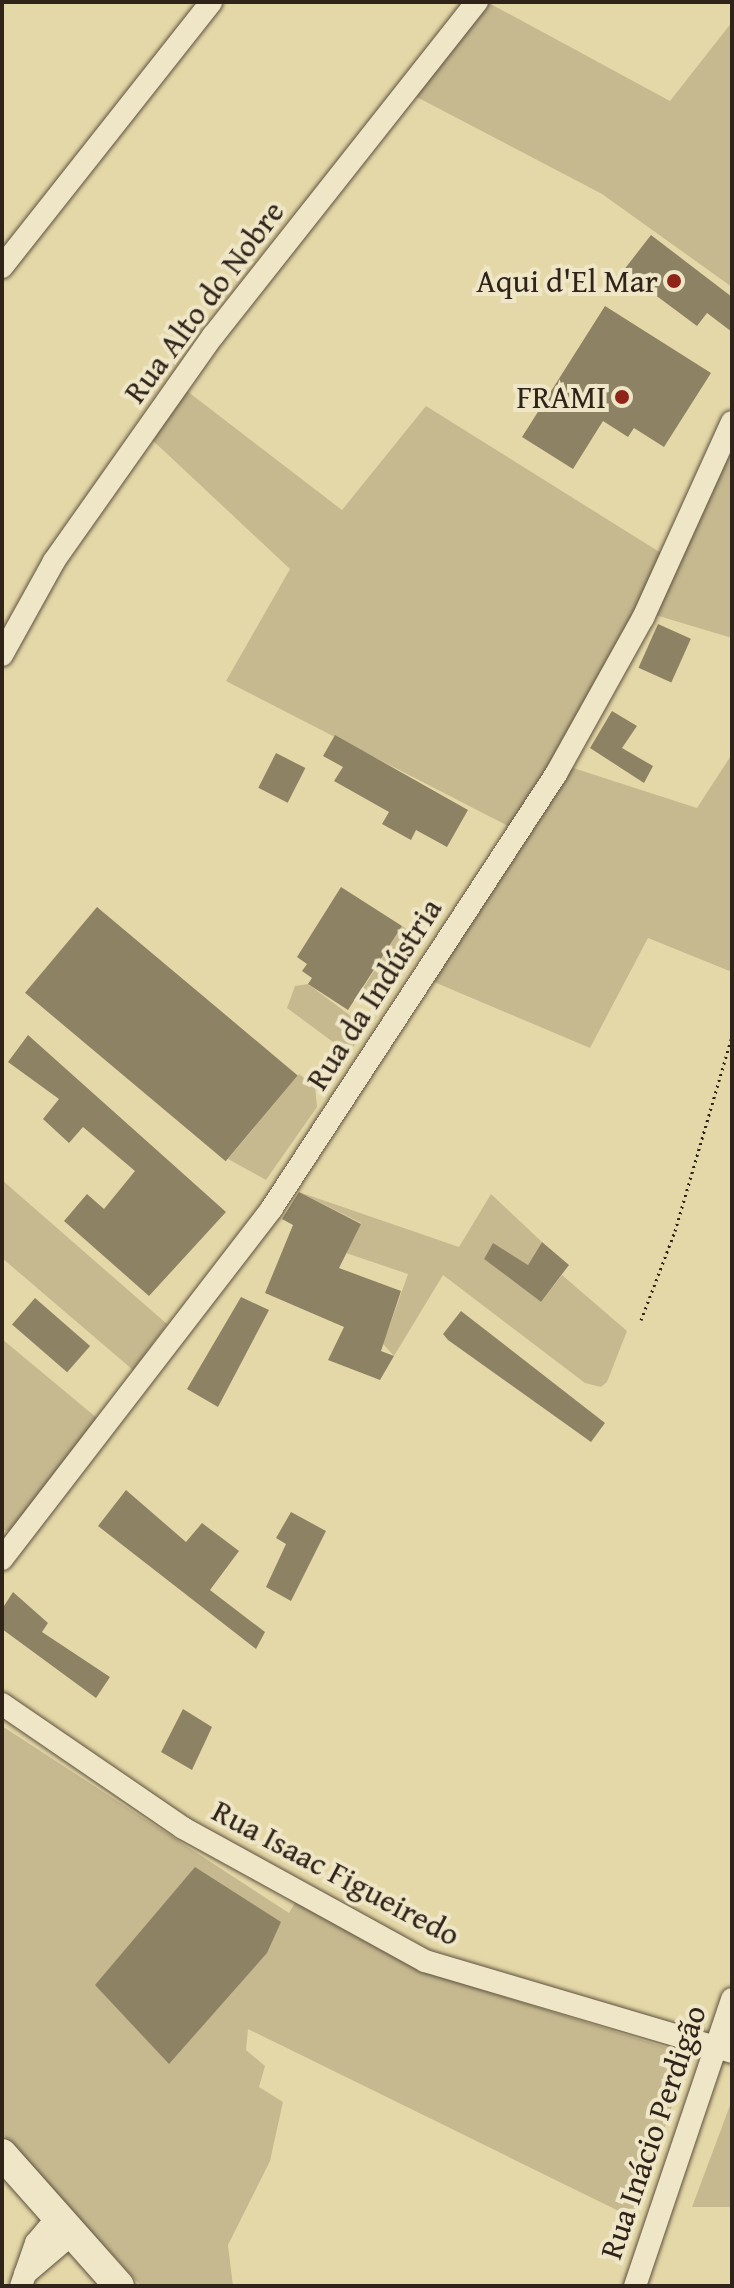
<!DOCTYPE html>
<meta charset="utf-8">
<style>
body{margin:0}
#map{position:relative;width:734px;height:2288px;overflow:hidden;background:#e5d8a8;font-family:"Gentium Book Plus",serif}
div>[style]{position:absolute}
[style*='--x']{left:calc(var(--x)*1px);top:calc(var(--y)*1px);width:calc(var(--w)*1px);rotate:calc(var(--a)*1deg)}
.green>*{inset:0;background:#c6b990;transform-origin:0 0}
.building>*{inset:0;background:#8e8264;transform-origin:0 0}
.path>*{height:3px;margin-top:-1.5px;transform-origin:0;background:repeating-linear-gradient(90deg,#30241a 0 2px,transparent 0 6px)}
.roads{filter:drop-shadow(0 0 2px #5d513e) drop-shadow(0 0 2px #5d513e)}
.street>*{height:22px;margin:-11px;padding:0 11px;transform-origin:11px;border-radius:11px;background:#eee6c6}
.secondary>*{height:30px;margin:-15px;padding:0 15px;transform-origin:15px;border-radius:15px;background:#eee6c6}
.dots>*{width:22px;height:22px;translate:-50% -50%;box-sizing:border-box;border:4px solid #eee6c6;border-radius:50%}
span{translate:-50% -50%;white-space:nowrap;text-align:center;line-height:1.15;-webkit-text-stroke:8px #eee6c6;paint-order:stroke}
.poi-label{font-size:32px;color:#30241a}
.right{translate:-100% -50%;text-align:right}
.street-label{font-size:32px;color:#30241a}
.frame{position:absolute;inset:0;border:4px solid #30241a;pointer-events:none}
</style>
<div id="map">
<div class="green">
<div style="clip-path:polygon(487px 2px,670px 101px,732px 22px,732px 287px,602px 194px,411px 94px)"></div>
<div style="clip-path:polygon(183px 388px,342px 510px,426px 406px,669px 558px,516px 830px,226px 681px,290px 569px,148px 436px)"></div>
<div style="clip-path:polygon(732px 447px,732px 638px,652px 614px)"></div>
<div style="clip-path:polygon(732px 754px,732px 972px,648px 938px,590px 1048px,427px 979px,564px 765px,697px 808px)"></div>
<div style="left:402px;top:926px;width:25px;height:83px;rotate:32deg"></div>
<div style="clip-path:polygon(308px 984px,367px 1028px,340px 1065px,330px 1056px,337px 1045px,287px 1008px,295px 986px)"></div>
<div style="clip-path:polygon(299px 1074px,315px 1086px,317px 1107px,266px 1180px,228px 1159px)"></div>
<div style="clip-path:polygon(2px 1180px,167px 1324px,133px 1370px,2px 1258px)"></div>
<div style="clip-path:polygon(299px 1192px,459px 1247px,491px 1194px,542px 1242px,528px 1265px,493px 1244px,484px 1259px,541px 1302px,562px 1275px,627px 1331px,607px 1382px,601px 1387px,585px 1383px,443px 1275px,394px 1356px,383px 1344px,408px 1274px,346px 1253px,361px 1223px)"></div>
<div style="clip-path:polygon(2px 1339px,103px 1423px,19px 1532px,2px 1530px)"></div>
<div style="clip-path:polygon(2px 1726px,289px 1913px,296px 1901px,460px 1983px,690px 2055px,633px 2218px,248px 2029px,246px 2050px,265px 2066px,259px 2087px,283px 2102px,270px 2161px,228px 2245px,233px 2286px,141px 2286px,2px 2133px)"></div>
<div style="clip-path:polygon(732px 2100px,732px 2207px,692px 2207px)"></div>
</div>
<div class="building">
<div style="clip-path:polygon(651px 235px,732px 297px,732px 332px,707px 313px,697px 326px,623px 271px)"></div>
<div style="clip-path:polygon(605px 306px,711px 373px,664px 447px,634px 428px,628px 437px,603px 421px,573px 469px,522px 437px)"></div>
<div style="left:658px;top:624px;width:36px;height:48px;rotate:24deg"></div>
<div style="clip-path:polygon(612px 711px,637px 726px,622px 748px,653px 766px,644px 783px,590px 748px)"></div>
<div style="clip-path:polygon(335px 735px,468px 810px,447px 847px,416px 830px,411px 840px,382px 824px,389px 812px,334px 781px,343px 767px,323px 756px)"></div>
<div style="left:276px;top:753px;width:33px;height:39px;rotate:27deg"></div>
<div style="clip-path:polygon(341px 887px,402px 926px,348px 1010px,308px 984px,312px 978px,302px 971px,307px 964px,297px 957px)"></div>
<div style="left:97px;top:907px;width:262px;height:112px;rotate:40deg"></div>
<div style="clip-path:polygon(28px 1035px,226px 1212px,149px 1296px,64px 1221px,87px 1194px,104px 1209px,135px 1171px,83px 1127px,69px 1143px,43px 1119px,59px 1099px,8px 1062px)"></div>
<div style="clip-path:polygon(299px 1192px,361px 1224px,339px 1268px,401px 1291px,381px 1351px,394px 1356px,380px 1380px,328px 1360px,344px 1327px,265px 1293px,293px 1225px,282px 1219px)"></div>
<div style="clip-path:polygon(542px 1242px,569px 1265px,541px 1302px,484px 1259px,493px 1243px,528px 1265px)"></div>
<div style="clip-path:polygon(241px 1297px,269px 1310px,218px 1407px,187px 1389px)"></div>
<div style="left:35px;top:1298px;width:73px;height:35px;rotate:41deg"></div>
<div style="clip-path:polygon(461px 1311px,605px 1423px,591px 1442px,448px 1340px,443px 1334px)"></div>
<div style="clip-path:polygon(126px 1490px,186px 1542px,202px 1523px,239px 1551px,210px 1590px,265px 1632px,256px 1649px,98px 1526px)"></div>
<div style="clip-path:polygon(291px 1512px,326px 1531px,291px 1601px,266px 1587px,286px 1544px,276px 1538px)"></div>
<div style="clip-path:polygon(13px 1592px,48px 1623px,42px 1632px,110px 1677px,96px 1698px,2px 1629px,2px 1609px)"></div>
<div style="clip-path:polygon(183px 1709px,212px 1727px,192px 1770px,161px 1752px)"></div>
<div style="clip-path:polygon(195px 1867px,281px 1922px,267px 1953px,169px 2064px,95px 1985px)"></div>
</div>
<div class="path">
<div style="--x:641;--y:1320;--w:95;--a:-69.1"></div>
<div style="--x:675;--y:1231;--w:203;--a:-73.7"></div>
</div>
<div class="roads">
<div class="street">
<div style="--x:2;--y:267;--w:337;--a:-51.7"></div>
<div style="--x:2;--y:655;--w:107;--a:-61"></div>
<div style="--x:54;--y:561;--w:276;--a:-54.8"></div>
<div style="--x:213;--y:336;--w:426;--a:-51.7"></div>
<div style="--x:2;--y:1559;--w:443;--a:-52.4"></div>
<div style="--x:272;--y:1208;--w:519;--a:-56.8"></div>
<div style="--x:556;--y:774;--w:179;--a:-60.9"></div>
<div style="--x:643;--y:618;--w:215;--a:-65.6"></div>
<div style="--x:2;--y:1704;--w:219;--a:34.4"></div>
<div style="--x:183;--y:1828;--w:276;--a:28.8"></div>
<div style="--x:425;--y:1961;--w:320;--a:16.5"></div>
<div style="--x:25;--y:2274;--w:63;--a:-40.5"></div>
<div style="--x:21;--y:2286;--w:46;--a:-70.8"></div>
<div style="--x:36;--y:2243;--w:34;--a:-50"></div>
<div style="--x:635;--y:2286;--w:303;--a:-71.3"></div>
</div>
<div class="secondary">
<div style="--x:2;--y:2154;--w:176;--a:48.4"></div>
</div>
</div>
<div class="dots">
<div style="left:674px;top:281px;background:#8f2418"></div>
<div style="left:622px;top:397px;background:#8f2418"></div>
</div>
<div class="poi-label">
<span class="right" style="left:658px;top:281px">Aqui d'El Mar</span>
<span class="right" style="left:606px;top:397px">FRAMI</span>
</div>
<div class="street-label">
<span style="left:204px;top:302px;rotate:-53deg">Rua Alto do Nobre</span>
<span style="left:374px;top:994px;rotate:-57deg">Rua da Indústria</span>
<span style="left:336px;top:1873px;rotate:28deg">Rua Isaac Figueiredo</span>
<span style="left:653px;top:2132px;rotate:-71deg">Rua Inácio Perdigão</span>
</div>
<div class="frame"></div>
</div>
